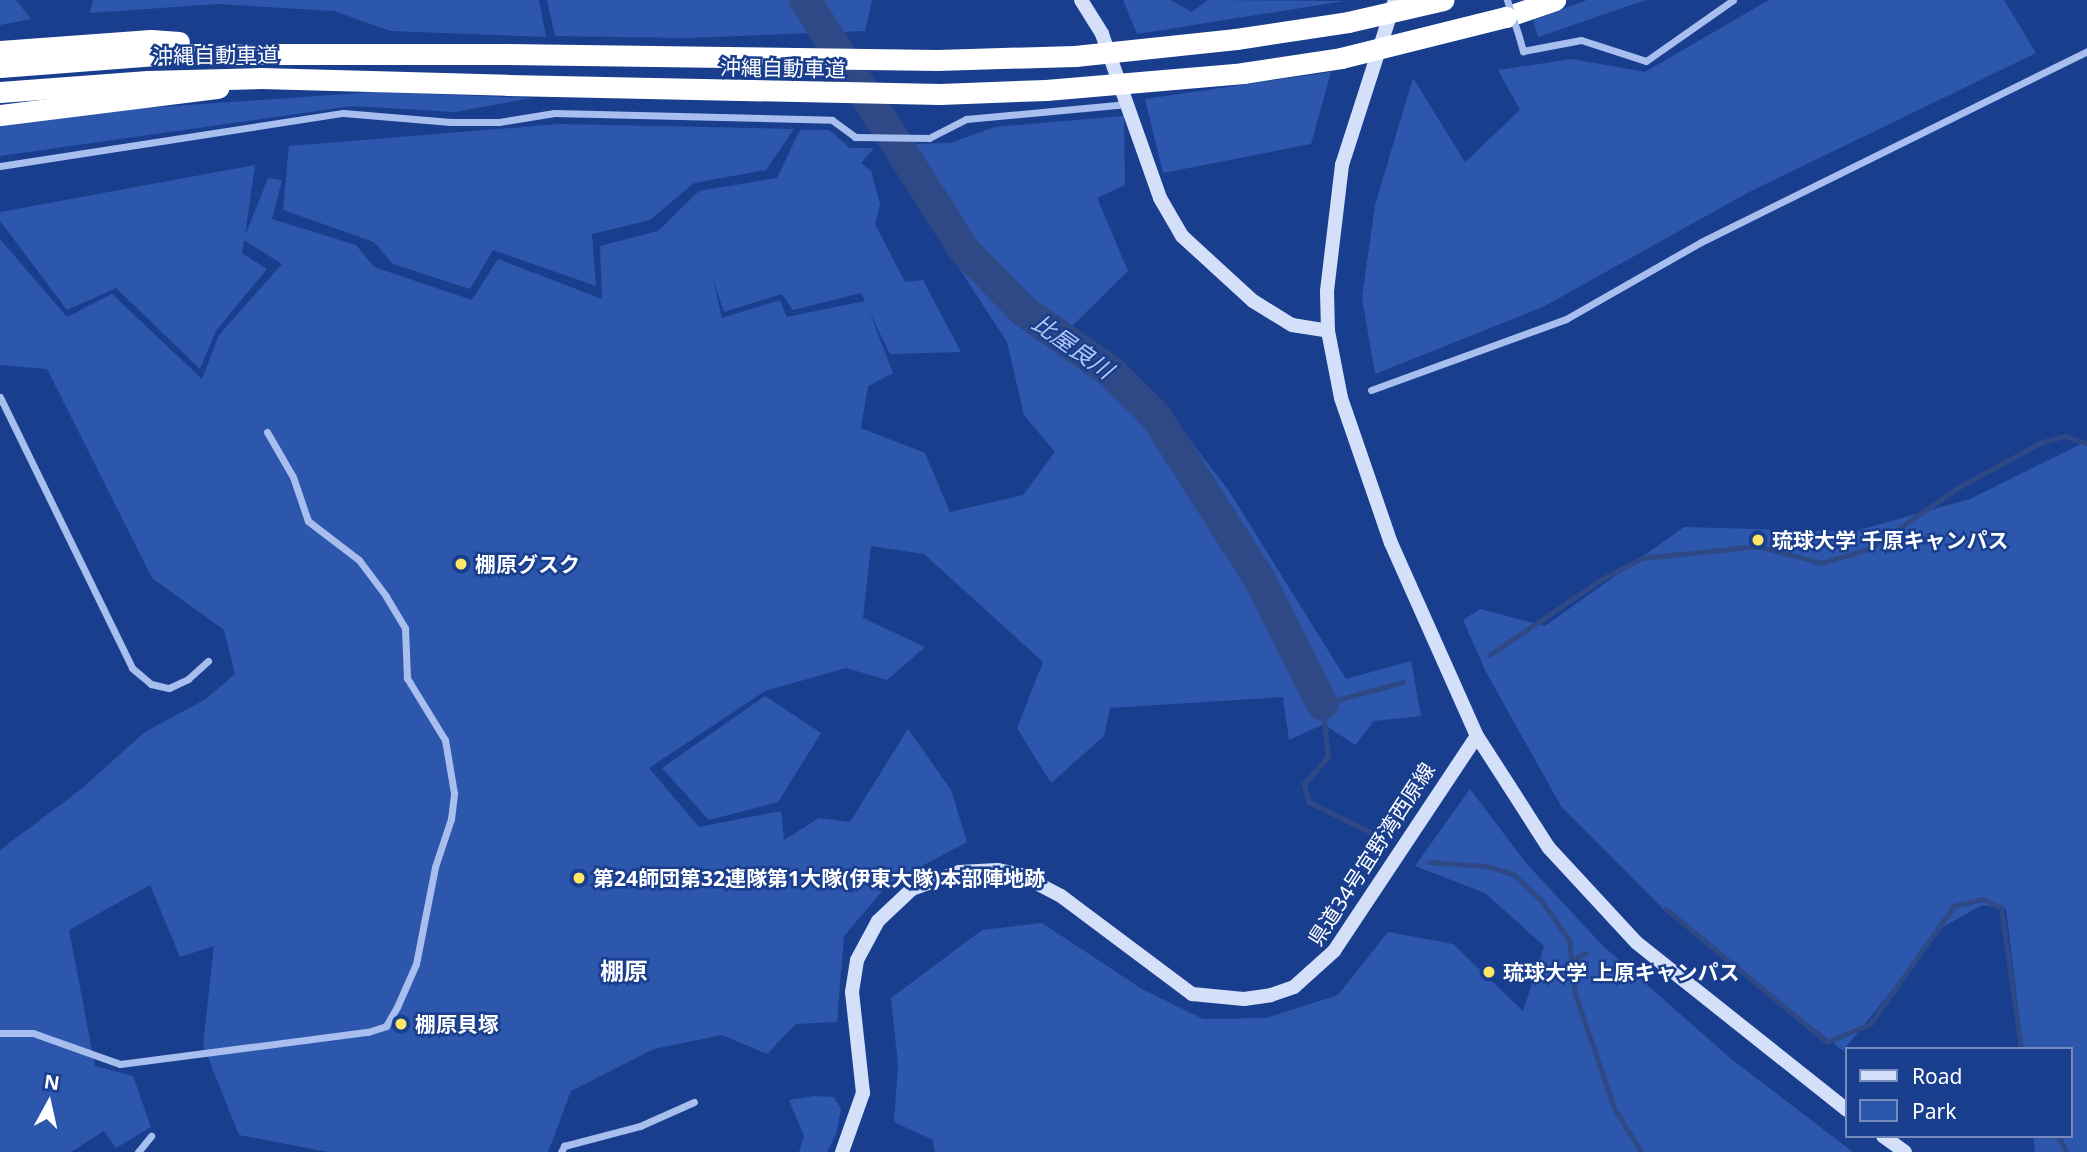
<!DOCTYPE html>
<meta charset="utf-8">
<style>
body{margin:0}
#map{position:relative;width:2087px;height:1152px;overflow:hidden;background:#1a3e8e;font-family:"Noto Sans","Noto Sans JP",sans-serif}
div>[style]{position:absolute}
[style*='--x']{left:calc(var(--x)*1px);top:calc(var(--y)*1px);width:calc(var(--w)*1px);rotate:calc(var(--a)*1deg)}
.green>*{inset:0;background:#2d57ac}
.stream>*{height:5px;margin:-2.5px;padding:0 2.5px;transform-origin:2.5px;border-radius:2.5px;background:#2e4985}
.river>*{height:32px;margin:-16px;padding:0 16px;transform-origin:16px;border-radius:16px;background:#2e4985}
.street>*{height:7px;margin:-3.5px;padding:0 3.5px;transform-origin:3.5px;border-radius:3.5px;background:#a7beee}
.secondary>*{height:14px;margin:-7px;padding:0 7px;transform-origin:7px;border-radius:7px;background:#d4e0fa}
.highway>*{height:21px;margin:-10.5px;padding:0 10.5px;transform-origin:10.5px;border-radius:10.5px;background:#fff}
.street-bridge>*{height:7px;margin:-3.5px;padding:0 3.5px;transform-origin:3.5px;border-radius:3.5px;background:#a7beee}
.highway-bridge>*{height:21px;margin:-10.5px;padding:0 10.5px;transform-origin:10.5px;border-radius:10.5px;background:#fff}
.dots>*{width:19px;height:19px;translate:-50% -50%;box-sizing:border-box;border:4px solid #1a3e8e;border-radius:50%}
span{translate:-50% -50%;white-space:nowrap;text-align:center;line-height:1.15;-webkit-text-stroke:5px #1a3e8e;paint-order:stroke}
.street-label{font-size:21px;color:#fff}
.poi-label{font-size:21px;color:#fff;font-weight:700}
.left{translate:0 -50%;text-align:left}
.water-label{font-size:23px;color:#b3c9f5;font-style:italic}
.quarter-label{font-size:24px;color:#fff;font-weight:700}
.legend{position:absolute;left:1845px;top:1047px;width:228px;height:91px;box-sizing:border-box;background:#1a3e8e;border:2px solid #768bbb;margin:0;padding:9px 12px;list-style:none;font-size:21px;color:#fff}
.legend li{display:flex;align-items:center;gap:14px;height:35px}
.legend b{width:35px;border:2px solid #768bbb}
.north{position:absolute;left:14px;top:1068px;width:70px;height:70px;-webkit-text-stroke:5px #1a3e8e;paint-order:stroke;rotate:8deg;font-size:19px;font-weight:700;line-height:28px;text-align:center;color:#fff}
.north::after{content:'';display:block;margin:auto;width:24px;height:32px;background:#fff;clip-path:polygon(50% 0,100% 100%,50% 72%,0 100%)}
</style>
<div id="map">
<div class="green">
<div style="clip-path:polygon(0 0,16px 0,31px 19px,0 25px)"></div>
<div style="clip-path:polygon(93px 0,539px 0,546px 37px,390px 31px,334px 11px,217px 4px,90px 13px)"></div>
<div style="clip-path:polygon(547px 0,872px 0,865px 31px,686px 38px,555px 36px)"></div>
<div style="clip-path:polygon(1123px 0,1170px 0,1192px 12px,1208px 0,1345px 1px,1137px 34px)"></div>
<div style="clip-path:polygon(1587px 0,1646px 0,1538px 37px,1533px 20px)"></div>
<div style="clip-path:polygon(1769px 0,2004px 0,2036px 53px,1749px 192px,1543px 307px,1375px 374px,1362px 298px,1375px 205px,1413px 78px,1465px 162px,1520px 110px,1498px 70px,1572px 59px,1645px 72px)"></div>
<div style="clip-path:polygon(1331px 72px,1311px 144px,1163px 173px,1145px 99px)"></div>
<div style="clip-path:polygon(375px 92px,532px 98px,455px 112px,353px 106px,0 156px,0 125px,73px 113px)"></div>
<div style="clip-path:polygon(evenodd,1124px 116px,1125px 185px,1097px 198px,1128px 271px,1071px 327px,1153px 392px,1229px 491px,1346px 679px,1411px 661px,1421px 716px,1374px 721px,1355px 745px,1324px 724px,1289px 740px,1283px 697px,1110px 708px,1104px 736px,1051px 783px,1017px 728px,1043px 662px,924px 554px,871px 546px,863px 618px,925px 647px,887px 680px,846px 668px,765px 691px,649px 768px,699px 827px,781px 811px,784px 840px,819px 818px,850px 822px,908px 729px,951px 790px,967px 842px,888px 884px,844px 936px,837px 1022px,796px 1024px,767px 1054px,722px 1035px,654px 1049px,571px 1091px,548px 1152px,328px 1152px,239px 1135px,203px 1045px,214px 946px,180px 957px,150px 885px,69px 930px,95px 1066px,133px 1076px,151px 1127px,116px 1148px,104px 1131px,71px 1152px,0 1152px,0 850px,80px 790px,145px 732px,206px 699px,235px 674px,224px 630px,152px 578px,47px 369px,0 365px,0 239px,67px 317px,112px 294px,202px 379px,219px 335px,282px 264px,244px 240px,242px 253px,267px 269px,216px 331px,200px 369px,116px 288px,67px 310px,0 221px,0 212px,255px 165px,245px 236px,268px 178px,282px 180px,272px 219px,356px 245px,374px 267px,472px 300px,498px 259px,602px 299px,600px 246px,658px 231px,699px 191px,777px 178px,800px 130px,829px 130px,850px 148px,874px 148px,861px 163px,871px 171px,880px 204px,875px 224px,905px 282px,923px 280px,961px 352px,890px 354px,869px 311px,893px 373px,868px 386px,861px 428px,925px 453px,950px 512px,1023px 495px,1055px 452px,1024px 415px,1007px 342px,944px 245px,965px 233px,910px 144px,950px 143px,995px 127px,1124px 116px,713px 279px,724px 312px,782px 294px,793px 310px,861px 293px,865px 301px,787px 317px,780px 300px,722px 318px,713px 279px)"></div>
<div style="clip-path:polygon(559px 124px,794px 129px,766px 170px,694px 183px,650px 220px,592px 234px,596px 286px,493px 250px,470px 289px,393px 264px,374px 242px,283px 210px,289px 146px)"></div>
<div style="clip-path:polygon(2087px 441px,2087px 1152px,2035px 1152px,2033px 1136px,2071px 1136px,2071px 1049px,2023px 1049px,2006px 909px,1982px 905px,1943px 927px,1843px 1051px,1664px 910px,1561px 806px,1486px 672px,1463px 620px,1480px 609px,1545px 626px,1684px 527px,1852px 532px,1970px 499px)"></div>
<div style="clip-path:polygon(765px 696px,821px 733px,778px 802px,709px 820px,662px 768px)"></div>
<div style="clip-path:polygon(1470px 789px,1526px 863px,1603px 946px,1730px 1058px,1853px 1152px,935px 1152px,933px 1140px,894px 1122px,898px 1065px,891px 998px,982px 930px,1042px 923px,1142px 989px,1203px 1019px,1266px 1018px,1338px 995px,1388px 932px,1453px 944px,1523px 1011px,1544px 946px,1485px 893px,1415px 866px)"></div>
<div style="clip-path:polygon(814px 1096px,834px 1097px,841px 1109px,836px 1134px,827px 1152px,799px 1152px,804px 1136px,789px 1100px)"></div>
</div>
<div class="stream">
<div style="--x:1489;--y:655;--w:136;--a:-33.9"></div>
<div style="--x:1602;--y:579;--w:45;--a:-27.7"></div>
<div style="--x:1642;--y:558;--w:117;--a:-5.9"></div>
<div style="--x:1758;--y:546;--w:65;--a:15.1"></div>
<div style="--x:1821;--y:563;--w:50;--a:-16.3"></div>
<div style="--x:1869;--y:549;--w:109;--a:-34.6"></div>
<div style="--x:1959;--y:487;--w:94;--a:-28.5"></div>
<div style="--x:2042;--y:442;--w:23;--a:-15"></div>
<div style="--x:2064;--y:436;--w:24;--a:17"></div>
<div style="--x:1376;--y:835;--w:75;--a:-153.8"></div>
<div style="--x:1309;--y:802;--w:19;--a:-106"></div>
<div style="--x:1304;--y:784;--w:37;--a:-49"></div>
<div style="--x:1328;--y:756;--w:52;--a:-96.6"></div>
<div style="--x:1322;--y:704;--w:84;--a:-15.2"></div>
<div style="--x:1429;--y:862;--w:57;--a:4"></div>
<div style="--x:1486;--y:866;--w:28;--a:17"></div>
<div style="--x:1513;--y:874;--w:37;--a:43"></div>
<div style="--x:1540;--y:899;--w:50;--a:54.7"></div>
<div style="--x:1569;--y:940;--w:54;--a:83.7"></div>
<div style="--x:1575;--y:994;--w:120;--a:71.1"></div>
<div style="--x:1614;--y:1108;--w:52;--a:58.5"></div>
<div style="--x:1666;--y:909;--w:209;--a:39.6"></div>
<div style="--x:1827;--y:1042;--w:47;--a:-22.7"></div>
<div style="--x:1870;--y:1024;--w:145;--a:-54.6"></div>
<div style="--x:1954;--y:906;--w:29;--a:-14"></div>
<div style="--x:1982;--y:899;--w:21;--a:25"></div>
<div style="--x:2001;--y:908;--w:142;--a:81.9"></div>
<div style="--x:1574;--y:959;--w:13;--a:-27"></div>
<div style="--x:2058;--y:1136;--w:18;--a:63"></div>
</div>
<div class="river">
<div style="--x:805;--y:0;--w:296;--a:57.5"></div>
<div style="--x:964;--y:250;--w:87;--a:45.5"></div>
<div style="--x:1025;--y:312;--w:103;--a:34.8"></div>
<div style="--x:1110;--y:371;--w:63;--a:44.4"></div>
<div style="--x:1155;--y:415;--w:196;--a:57.5"></div>
<div style="--x:1260;--y:580;--w:139;--a:63.4"></div>
</div>
<div class="street">
<div style="--x:1519;--y:37;--w:15;--a:74"></div>
<div style="--x:1523;--y:51;--w:59;--a:-10.7"></div>
<div style="--x:1581;--y:40;--w:68;--a:17.9"></div>
<div style="--x:1646;--y:61;--w:106;--a:-35"></div>
<div style="--x:0;--y:166;--w:347;--a:-8.8"></div>
<div style="--x:343;--y:113;--w:108;--a:4.8"></div>
<div style="--x:451;--y:122;--w:48;--a:0"></div>
<div style="--x:499;--y:122;--w:56;--a:-9.3"></div>
<div style="--x:554;--y:113;--w:278;--a:1.4"></div>
<div style="--x:832;--y:120;--w:29;--a:36"></div>
<div style="--x:855;--y:137;--w:74;--a:0.8"></div>
<div style="--x:929;--y:138;--w:42;--a:-27.2"></div>
<div style="--x:966;--y:119;--w:162;--a:-5.3"></div>
<div style="--x:1371;--y:390;--w:208;--a:-20"></div>
<div style="--x:1566;--y:319;--w:155;--a:-29.7"></div>
<div style="--x:1701;--y:242;--w:431;--a:-26.3"></div>
<div style="--x:0;--y:397;--w:301;--a:64"></div>
<div style="--x:132;--y:668;--w:25;--a:40"></div>
<div style="--x:151;--y:684;--w:18;--a:13"></div>
<div style="--x:169;--y:688;--w:21;--a:-25"></div>
<div style="--x:188;--y:679;--w:27;--a:-42"></div>
<div style="--x:0;--y:1033;--w:33;--a:0"></div>
<div style="--x:33;--y:1033;--w:92;--a:19.6"></div>
<div style="--x:120;--y:1064;--w:250;--a:-7.4"></div>
<div style="--x:368;--y:1032;--w:19;--a:-18"></div>
<div style="--x:386;--y:1026;--w:22;--a:-60"></div>
<div style="--x:397;--y:1007;--w:47;--a:-66.2"></div>
<div style="--x:416;--y:964;--w:99;--a:-78.9"></div>
<div style="--x:435;--y:867;--w:51;--a:-71.6"></div>
<div style="--x:451;--y:819;--w:26;--a:-83"></div>
<div style="--x:454;--y:793;--w:54;--a:-99.6"></div>
<div style="--x:445;--y:740;--w:73;--a:-121.5"></div>
<div style="--x:407;--y:678;--w:50;--a:-92.3"></div>
<div style="--x:405;--y:628;--w:37;--a:-121"></div>
<div style="--x:386;--y:596;--w:45;--a:-126.9"></div>
<div style="--x:359;--y:560;--w:64;--a:-142.6"></div>
<div style="--x:308;--y:521;--w:46;--a:-108.8"></div>
<div style="--x:293;--y:477;--w:52;--a:-120"></div>
<div style="--x:138;--y:1152;--w:21;--a:-51"></div>
<div style="--x:561;--y:1152;--w:7;--a:-63"></div>
<div style="--x:564;--y:1146;--w:79;--a:-14.7"></div>
<div style="--x:640;--y:1126;--w:59;--a:-24"></div>
</div>
<div class="secondary">
<div style="--x:1081;--y:0;--w:40;--a:58"></div>
<div style="--x:1102;--y:34;--w:174;--a:70.5"></div>
<div style="--x:1160;--y:198;--w:44;--a:59.9"></div>
<div style="--x:1182;--y:236;--w:96;--a:42.5"></div>
<div style="--x:1253;--y:301;--w:46;--a:31.6"></div>
<div style="--x:1292;--y:325;--w:36;--a:9"></div>
<div style="--x:1395;--y:0;--w:173;--a:107.8"></div>
<div style="--x:1342;--y:165;--w:127;--a:96.8"></div>
<div style="--x:1327;--y:291;--w:40;--a:88.6"></div>
<div style="--x:1328;--y:331;--w:68;--a:79"></div>
<div style="--x:1341;--y:398;--w:153;--a:71"></div>
<div style="--x:1391;--y:543;--w:211;--a:66"></div>
<div style="--x:1477;--y:736;--w:133;--a:57.3"></div>
<div style="--x:1549;--y:848;--w:129;--a:47.2"></div>
<div style="--x:1637;--y:943;--w:268;--a:38.5"></div>
<div style="--x:1883;--y:1136;--w:27;--a:36"></div>
<div style="--x:842;--y:1152;--w:63;--a:-70.4"></div>
<div style="--x:863;--y:1093;--w:102;--a:-96.2"></div>
<div style="--x:852;--y:992;--w:32;--a:-81"></div>
<div style="--x:857;--y:960;--w:44;--a:-61.7"></div>
<div style="--x:878;--y:921;--w:47;--a:-43.3"></div>
<div style="--x:912;--y:889;--w:50;--a:-19.9"></div>
<div style="--x:959;--y:872;--w:39;--a:-3"></div>
<div style="--x:998;--y:870;--w:24;--a:12"></div>
<div style="--x:1021;--y:875;--w:45;--a:27.7"></div>
<div style="--x:1061;--y:896;--w:164;--a:36.8"></div>
<div style="--x:1192;--y:994;--w:52;--a:5.5"></div>
<div style="--x:1244;--y:999;--w:27;--a:-8"></div>
<div style="--x:1271;--y:995;--w:24;--a:-19"></div>
<div style="--x:1294;--y:987;--w:54;--a:-42"></div>
<div style="--x:1334;--y:951;--w:258;--a:-56.4"></div>
</div>
<div class="highway">
<div style="--x:1506;--y:17;--w:52;--a:-19.1"></div>
<div style="--x:1236;--y:39;--w:113;--a:-8.6"></div>
<div style="--x:0;--y:51;--w:151;--a:-4.2"></div>
<div style="--x:151;--y:40;--w:28;--a:4"></div>
<div style="--x:0;--y:67;--w:169;--a:-4.4"></div>
<div style="--x:168;--y:54;--w:339;--a:0"></div>
<div style="--x:1243;--y:73;--w:99;--a:-8.7"></div>
<div style="--x:0;--y:92;--w:148;--a:-4.3"></div>
<div style="--x:148;--y:81;--w:113;--a:-1.5"></div>
<div style="--x:261;--y:78;--w:246;--a:1.6"></div>
<div style="--x:0;--y:115;--w:220;--a:-7.1"></div>
</div>
<div class="street-bridge">
<div style="--x:1507;--y:0;--w:39;--a:72"></div>
</div>
<div class="highway-bridge">
<div style="--x:1348;--y:22;--w:98;--a:-13"></div>
<div style="--x:507;--y:54;--w:430;--a:0.8"></div>
<div style="--x:937;--y:60;--w:138;--a:-1.7"></div>
<div style="--x:1075;--y:56;--w:162;--a:-6"></div>
<div style="--x:1341;--y:58;--w:170;--a:-14"></div>
<div style="--x:507;--y:85;--w:433;--a:1.2"></div>
<div style="--x:940;--y:94;--w:106;--a:-2.2"></div>
<div style="--x:1046;--y:90;--w:198;--a:-4.9"></div>
</div>
<div class="dots">
<div style="left:1758px;top:540px;background:#ffe664"></div>
<div style="left:461px;top:564px;background:#ffe664"></div>
<div style="left:579px;top:878px;background:#ffe664"></div>
<div style="left:1489px;top:972px;background:#ffe664"></div>
<div style="left:401px;top:1024px;background:#ffe664"></div>
</div>
<div class="street-label">
<span style="left:215px;top:55px;rotate:-1deg">沖縄自動車道</span>
<span style="left:783px;top:68px;rotate:1deg">沖縄自動車道</span>
<span style="left:1371px;top:854px;rotate:-57deg">県道34号宜野湾西原線</span>
</div>
<div class="poi-label">
<span class="left" style="left:1772px;top:540px">琉球大学 千原キャンパス</span>
<span class="left" style="left:475px;top:564px">棚原グスク</span>
<span class="left" style="left:593px;top:878px">第24師団第32連隊第1大隊(伊東大隊)本部陣地跡</span>
<span class="left" style="left:1503px;top:972px">琉球大学 上原キャンパス</span>
<span class="left" style="left:415px;top:1024px">棚原貝塚</span>
</div>
<div class="water-label">
<span style="left:1073px;top:346px;rotate:35deg">比屋良川</span>
</div>
<div class="quarter-label">
<span style="left:624px;top:971px">棚原</span>
</div>
<ul class="legend">
<li><b style="height:9px;background:#d4e0fa"></b>Road</li>
<li><b style="height:19px;background:#2d57ac"></b>Park</li>
</ul>
<div class="north">N</div>
</div>
